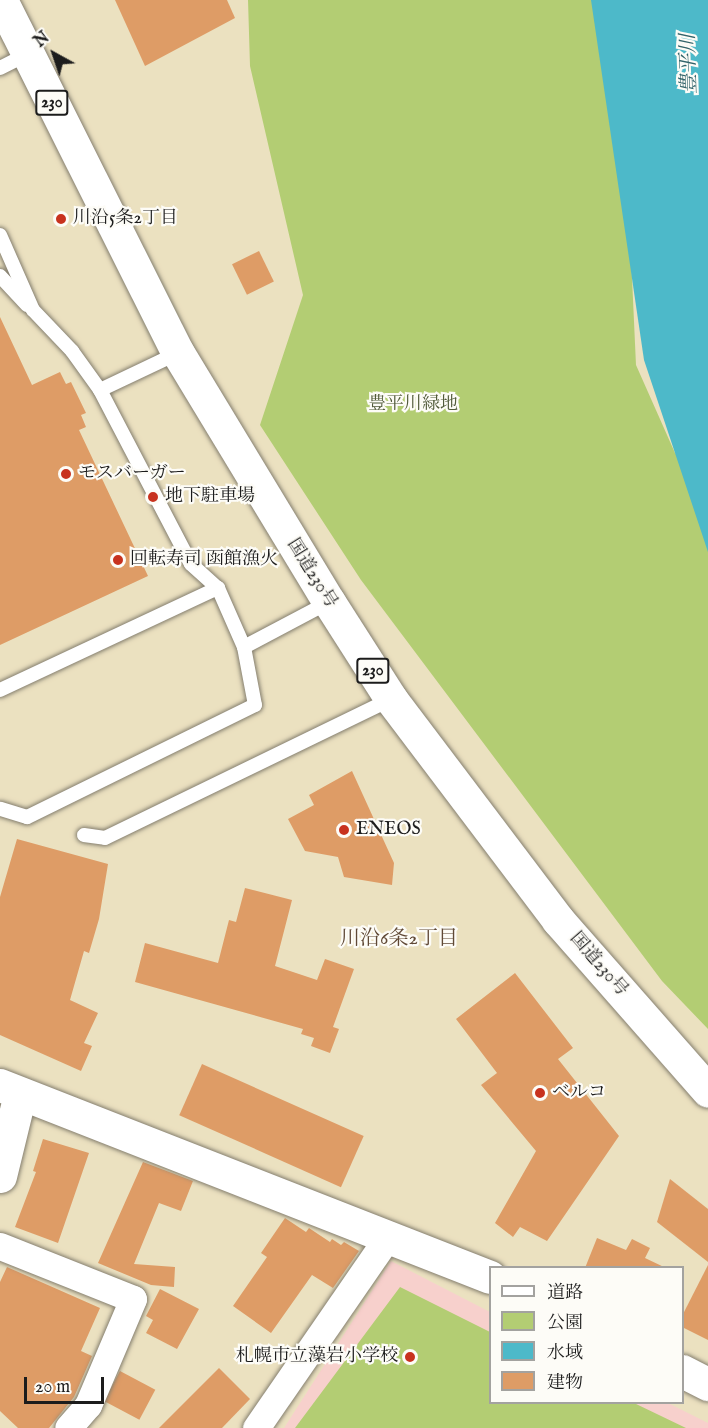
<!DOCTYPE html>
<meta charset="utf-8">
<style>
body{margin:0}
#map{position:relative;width:708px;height:1428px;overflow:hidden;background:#ebe1c0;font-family:"IM FELL English","Noto Serif JP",serif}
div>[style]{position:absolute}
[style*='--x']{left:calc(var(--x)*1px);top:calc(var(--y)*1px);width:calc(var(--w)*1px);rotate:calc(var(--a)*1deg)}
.built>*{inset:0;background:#f7d0cc}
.green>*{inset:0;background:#b3cd73}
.water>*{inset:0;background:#4db9c9}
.building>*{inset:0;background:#de9c66;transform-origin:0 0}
.roads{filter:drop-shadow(0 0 2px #847e6e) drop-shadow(0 0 2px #847e6e)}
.service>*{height:14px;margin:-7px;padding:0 7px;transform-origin:7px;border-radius:7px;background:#fff}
.minor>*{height:27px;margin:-13.5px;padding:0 13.5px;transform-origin:13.5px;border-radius:13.5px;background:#fff}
.tertiary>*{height:33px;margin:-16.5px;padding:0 16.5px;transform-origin:16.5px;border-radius:16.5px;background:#fff}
.trunk>*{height:33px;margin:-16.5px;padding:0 16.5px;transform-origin:16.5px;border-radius:16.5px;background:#fff}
.dots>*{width:16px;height:16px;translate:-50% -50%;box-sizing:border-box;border:3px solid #fdfcf7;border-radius:50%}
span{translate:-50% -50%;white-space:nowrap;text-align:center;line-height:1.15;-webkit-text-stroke:4.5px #fdfcf7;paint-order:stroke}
.shield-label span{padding:2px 4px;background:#fdfcf7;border:2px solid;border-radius:4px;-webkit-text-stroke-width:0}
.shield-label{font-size:16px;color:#1c1c1c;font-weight:700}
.poi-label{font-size:18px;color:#1c1c1c}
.left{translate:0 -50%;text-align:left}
.right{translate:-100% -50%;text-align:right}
.park-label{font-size:18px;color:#515a3a}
.street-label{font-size:18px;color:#1c1c1c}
.water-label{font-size:20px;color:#32636a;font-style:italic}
.neighbourhood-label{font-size:20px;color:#604936}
.legend{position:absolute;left:489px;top:1266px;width:195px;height:138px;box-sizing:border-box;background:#fdfcf7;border:2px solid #a3a29f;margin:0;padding:8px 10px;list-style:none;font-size:18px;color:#1c1c1c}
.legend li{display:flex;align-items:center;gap:12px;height:30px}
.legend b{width:30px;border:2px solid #a3a29f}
.north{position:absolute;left:24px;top:24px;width:60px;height:60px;-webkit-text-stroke:4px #fdfcf7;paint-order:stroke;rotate:320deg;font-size:16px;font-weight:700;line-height:24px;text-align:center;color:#1c1c1c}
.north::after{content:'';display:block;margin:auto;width:21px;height:27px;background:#1c1c1c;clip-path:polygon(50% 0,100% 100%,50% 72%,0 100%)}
.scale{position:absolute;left:24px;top:1377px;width:80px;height:27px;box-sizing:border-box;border:3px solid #1c1c1c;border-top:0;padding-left:8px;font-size:18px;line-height:21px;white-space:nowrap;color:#1c1c1c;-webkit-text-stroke:4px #fdfcf7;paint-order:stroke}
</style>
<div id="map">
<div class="built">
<div style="clip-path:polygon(391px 1261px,490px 1312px,490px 1402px,668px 1403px,708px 1423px,708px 1428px,284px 1428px)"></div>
</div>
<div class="green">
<div style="clip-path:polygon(248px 0,593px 0,627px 168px,636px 365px,675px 453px,708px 496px,708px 1029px,662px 981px,361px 580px,260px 425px,303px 295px,250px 66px)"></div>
<div style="clip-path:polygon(400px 1287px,490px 1332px,490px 1402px,634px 1403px,686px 1428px,295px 1428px)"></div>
</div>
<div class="water">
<div style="clip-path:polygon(591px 0,708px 0,708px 552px,644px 360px)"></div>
</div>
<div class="building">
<div style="clip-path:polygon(115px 0,227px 0,235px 18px,145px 66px)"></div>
<div style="left:259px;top:251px;width:34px;height:30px;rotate:64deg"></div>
<div style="clip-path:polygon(0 317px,32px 385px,60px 372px,66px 384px,71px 382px,86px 413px,81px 415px,86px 427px,79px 430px,148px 576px,0 645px)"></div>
<div style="clip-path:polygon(352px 771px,394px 863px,392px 885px,344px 877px,338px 857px,305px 851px,288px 819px,314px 805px,309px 795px)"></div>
<div style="clip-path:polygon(17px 839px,108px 864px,99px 919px,89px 953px,84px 951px,70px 1000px,98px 1013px,84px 1043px,92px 1046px,81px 1071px,0 1035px,0 897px)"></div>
<div style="clip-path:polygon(245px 888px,292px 900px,275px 966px,317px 980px,325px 959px,354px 969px,333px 1027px,339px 1029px,330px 1053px,311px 1046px,314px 1038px,301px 1034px,303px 1029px,135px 982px,145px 943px,218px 963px,229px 920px,236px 922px)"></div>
<div style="clip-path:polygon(515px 973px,573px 1048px,558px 1059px,619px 1136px,547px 1241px,520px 1227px,513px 1237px,495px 1223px,536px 1151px,481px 1085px,497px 1073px,456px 1019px)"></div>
<div style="left:202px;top:1064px;width:177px;height:56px;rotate:24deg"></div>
<div style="clip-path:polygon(43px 1139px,89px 1153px,58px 1243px,15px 1227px,36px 1172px,33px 1171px)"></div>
<div style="clip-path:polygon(143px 1162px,193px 1181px,181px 1211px,159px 1203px,134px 1264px,175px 1267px,174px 1287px,151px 1285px,98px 1263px)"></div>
<div style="clip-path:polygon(670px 1179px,708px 1209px,708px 1262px,657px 1222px)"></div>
<div style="clip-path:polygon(285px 1218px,306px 1232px,309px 1228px,330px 1242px,332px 1239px,341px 1245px,344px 1242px,359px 1251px,333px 1288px,312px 1275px,271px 1333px,233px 1306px,267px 1257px,261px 1253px)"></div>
<div style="clip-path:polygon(597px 1238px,626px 1250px,632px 1239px,650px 1248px,645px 1258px,666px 1268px,585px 1268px)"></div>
<div style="clip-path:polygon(708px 1265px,708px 1340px,682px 1327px,682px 1316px)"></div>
<div style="clip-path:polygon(7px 1267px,100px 1308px,81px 1351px,92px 1356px,74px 1397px,49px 1428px,18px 1428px,0 1411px,0 1282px)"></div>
<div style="clip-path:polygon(160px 1289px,199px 1309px,177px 1349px,146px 1333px,153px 1320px,146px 1316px)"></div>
<div style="clip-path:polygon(219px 1368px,250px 1399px,222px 1428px,159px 1428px)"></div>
<div style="left:120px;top:1371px;width:40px;height:34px;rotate:28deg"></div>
</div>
<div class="roads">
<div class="service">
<div style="--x:0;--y:68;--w:31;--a:-27"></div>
<div style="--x:0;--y:235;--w:82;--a:66.3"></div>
<div style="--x:33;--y:310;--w:57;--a:46.4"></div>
<div style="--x:72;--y:351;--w:48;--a:54.3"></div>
<div style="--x:100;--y:390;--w:196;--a:62.4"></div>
<div style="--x:191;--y:564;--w:36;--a:42"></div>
<div style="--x:218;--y:588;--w:64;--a:66.2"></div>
<div style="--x:244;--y:647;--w:59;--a:79.3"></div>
<div style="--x:255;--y:705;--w:254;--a:153.8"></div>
<div style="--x:27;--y:817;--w:28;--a:-163"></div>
<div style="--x:0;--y:276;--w:40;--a:47"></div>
<div style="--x:100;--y:390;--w:86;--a:-25.4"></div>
<div style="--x:244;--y:647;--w:96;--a:-27.9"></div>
<div style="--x:0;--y:690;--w:241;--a:-25.1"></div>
<div style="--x:84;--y:835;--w:21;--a:8"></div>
<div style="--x:105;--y:838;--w:318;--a:-25.9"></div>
</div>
<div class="minor">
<div style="--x:0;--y:1246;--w:143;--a:21.7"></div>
<div style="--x:133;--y:1299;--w:115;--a:113"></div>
<div style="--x:88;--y:1405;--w:30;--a:131"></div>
<div style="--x:256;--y:1428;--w:234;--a:-55.4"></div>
</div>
<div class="tertiary">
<div style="--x:0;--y:1085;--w:526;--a:21.4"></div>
<div style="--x:0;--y:1176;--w:84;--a:-76.3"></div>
<div style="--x:682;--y:1371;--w:29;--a:27"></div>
</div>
<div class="trunk">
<div style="--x:1;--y:0;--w:395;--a:63.4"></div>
<div style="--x:178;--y:353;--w:291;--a:58.8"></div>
<div style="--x:329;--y:602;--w:115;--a:57.4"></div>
<div style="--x:391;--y:699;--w:277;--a:52.9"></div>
<div style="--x:558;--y:920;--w:227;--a:48.7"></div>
</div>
</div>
<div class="dots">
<div style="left:61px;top:219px;background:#c8321e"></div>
<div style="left:66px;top:474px;background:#c8321e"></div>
<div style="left:153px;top:497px;background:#c8321e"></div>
<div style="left:118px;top:560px;background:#c8321e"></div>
<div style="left:344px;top:830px;background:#c8321e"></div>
<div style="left:540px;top:1093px;background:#c8321e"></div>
<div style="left:410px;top:1357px;background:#c8321e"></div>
</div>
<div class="shield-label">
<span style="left:52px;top:103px">230</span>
<span style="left:373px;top:671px">230</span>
</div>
<div class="poi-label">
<span class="left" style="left:73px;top:219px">川沿5条2丁目</span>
<span class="left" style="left:78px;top:474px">モスバーガー</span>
<span class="left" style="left:165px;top:497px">地下駐車場</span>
<span class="left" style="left:130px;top:560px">回転寿司 函館漁火</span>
<span class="left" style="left:356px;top:830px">ENEOS</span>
<span class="left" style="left:552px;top:1093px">ベルコ</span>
<span class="right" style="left:398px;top:1357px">札幌市立藻岩小学校</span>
</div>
<div class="park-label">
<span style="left:413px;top:405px">豊平川緑地</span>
</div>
<div class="street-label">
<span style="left:311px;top:574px;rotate:58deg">国道230号</span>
<span style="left:598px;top:965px;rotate:49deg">国道230号</span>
</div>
<div class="water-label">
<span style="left:689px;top:64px;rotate:-92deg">豊平川</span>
</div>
<div class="neighbourhood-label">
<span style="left:399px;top:938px">川沿6条2丁目</span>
</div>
<ul class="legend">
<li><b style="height:8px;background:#fff"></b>道路</li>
<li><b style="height:16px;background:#b3cd73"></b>公園</li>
<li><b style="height:16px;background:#4db9c9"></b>水域</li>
<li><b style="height:16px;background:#de9c66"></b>建物</li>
</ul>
<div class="north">N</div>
<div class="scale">20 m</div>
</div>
